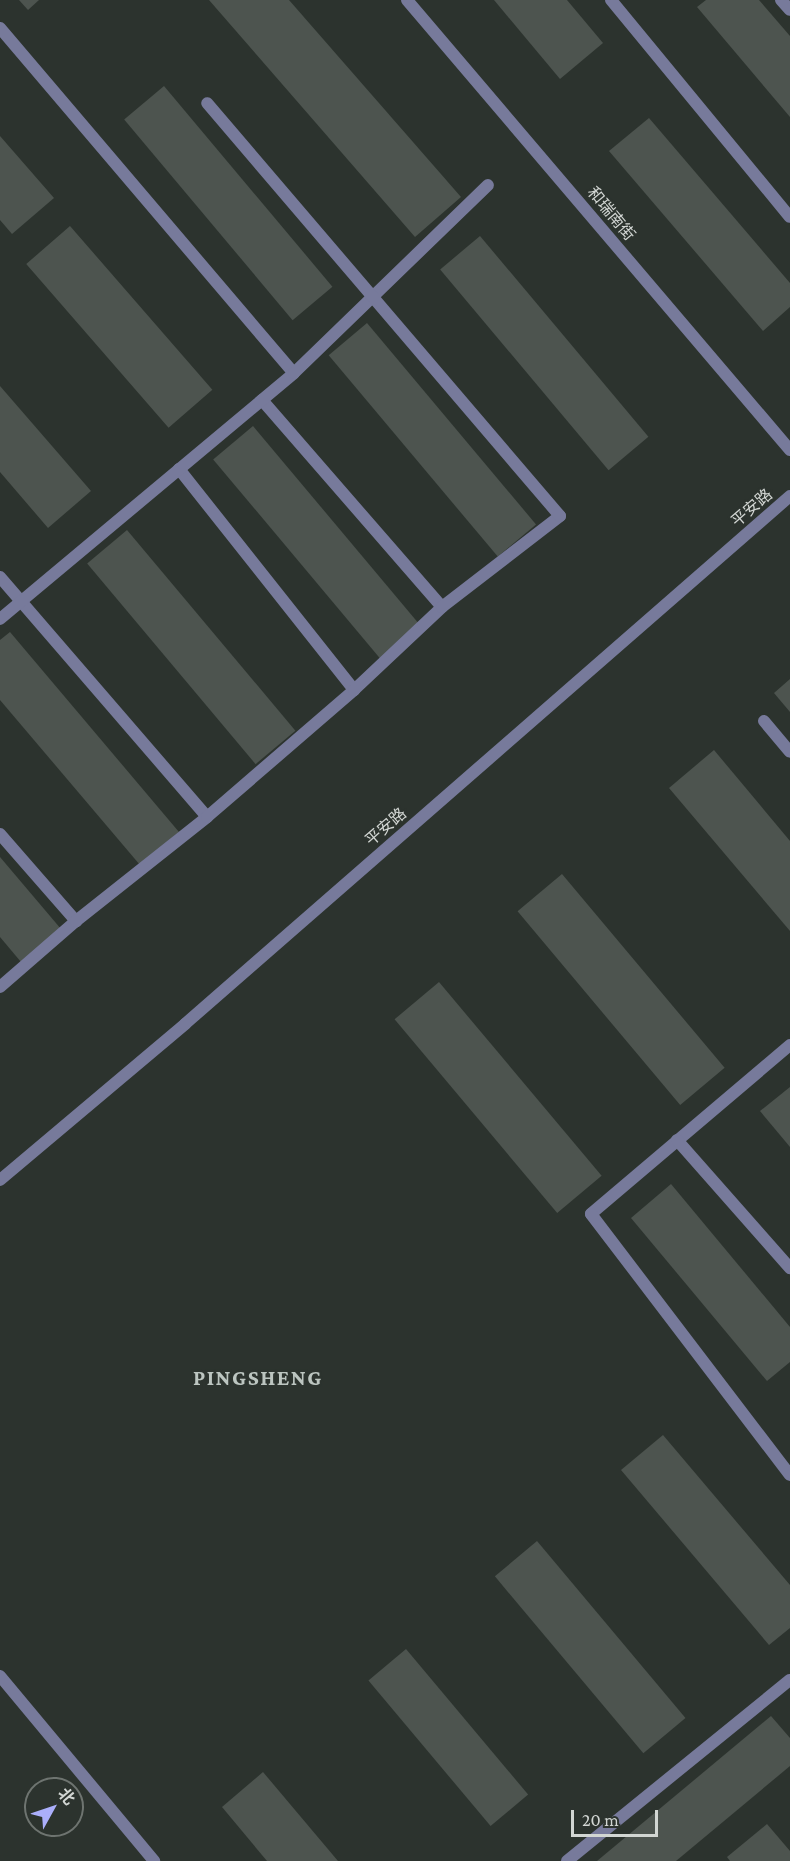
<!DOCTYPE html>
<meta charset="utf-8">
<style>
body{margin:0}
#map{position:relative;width:790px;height:1861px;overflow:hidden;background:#2c332e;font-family:"Crimson Pro","Noto Sans SC",serif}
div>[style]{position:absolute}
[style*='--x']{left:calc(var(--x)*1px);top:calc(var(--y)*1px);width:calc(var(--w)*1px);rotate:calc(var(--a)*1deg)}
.building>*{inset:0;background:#4d544f;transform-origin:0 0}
.lane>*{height:12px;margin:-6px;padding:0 6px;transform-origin:6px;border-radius:6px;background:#777a9b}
.street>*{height:12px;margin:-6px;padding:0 6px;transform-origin:6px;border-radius:6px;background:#777a9b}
span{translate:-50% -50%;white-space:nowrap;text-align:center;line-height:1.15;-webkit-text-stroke:4.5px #2c332e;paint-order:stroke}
.street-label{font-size:16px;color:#d2d6d3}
.district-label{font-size:22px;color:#bcc5c0;font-weight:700;letter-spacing:1.5px}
.north{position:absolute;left:24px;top:1777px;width:60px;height:60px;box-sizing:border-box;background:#2c332e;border:2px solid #6e7470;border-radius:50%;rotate:50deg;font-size:16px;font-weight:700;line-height:24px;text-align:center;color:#d2d6d3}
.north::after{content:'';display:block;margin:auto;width:21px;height:27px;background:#abaffb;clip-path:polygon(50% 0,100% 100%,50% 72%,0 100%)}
.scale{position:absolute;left:571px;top:1810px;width:87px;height:27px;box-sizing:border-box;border:3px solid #d2d6d3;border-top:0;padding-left:8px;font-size:18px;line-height:21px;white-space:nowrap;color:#d2d6d3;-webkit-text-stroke:4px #2c332e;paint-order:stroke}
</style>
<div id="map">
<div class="building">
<div style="clip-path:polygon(19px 0,39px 0,28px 10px)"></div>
<div style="clip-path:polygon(209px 0,289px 0,461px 197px,415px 237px)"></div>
<div style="clip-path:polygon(494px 0,567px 0,603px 43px,560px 79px)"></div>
<div style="clip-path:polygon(706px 0,759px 0,790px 36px,790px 117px,697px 7px)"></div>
<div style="left:164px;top:86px;width:262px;height:52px;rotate:50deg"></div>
<div style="clip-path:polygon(649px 118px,790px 283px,790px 307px,763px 331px,609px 151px)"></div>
<div style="clip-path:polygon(0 136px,54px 198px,12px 234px,0 220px)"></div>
<div style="left:70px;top:226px;width:217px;height:58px;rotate:49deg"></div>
<div style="left:480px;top:236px;width:262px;height:52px;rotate:50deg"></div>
<div style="left:367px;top:323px;width:263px;height:50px;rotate:50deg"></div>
<div style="clip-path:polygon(0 386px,91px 491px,48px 528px,0 472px)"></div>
<div style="left:253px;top:426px;width:262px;height:52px;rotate:50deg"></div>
<div style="left:127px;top:530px;width:262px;height:52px;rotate:50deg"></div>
<div style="clip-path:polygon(10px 632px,179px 832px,140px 865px,0 700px,0 640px)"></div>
<div style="clip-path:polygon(790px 679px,790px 712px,774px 693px)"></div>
<div style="clip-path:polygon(714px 750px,790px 841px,790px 931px,669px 788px)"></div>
<div style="clip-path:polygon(0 857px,61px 929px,21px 962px,0 937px)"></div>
<div style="left:562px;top:874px;width:253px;height:58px;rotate:50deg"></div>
<div style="left:439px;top:982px;width:253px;height:58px;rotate:50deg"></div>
<div style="clip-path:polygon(790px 1087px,790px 1147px,760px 1111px)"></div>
<div style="clip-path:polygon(671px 1184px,790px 1327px,790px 1362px,767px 1381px,631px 1218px)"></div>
<div style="clip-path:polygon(663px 1435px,790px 1585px,790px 1628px,769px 1645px,621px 1470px)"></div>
<div style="left:537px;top:1541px;width:231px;height:55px;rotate:50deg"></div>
<div style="left:406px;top:1649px;width:190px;height:49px;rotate:50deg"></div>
<div style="clip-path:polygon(771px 1716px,790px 1738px,790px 1766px,676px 1861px,597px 1861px)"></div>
<div style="clip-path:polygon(263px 1772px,338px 1861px,267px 1861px,222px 1807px)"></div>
<div style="clip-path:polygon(767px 1824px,790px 1851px,790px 1861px,730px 1861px,727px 1857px)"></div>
</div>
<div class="lane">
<div style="--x:611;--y:0;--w:281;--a:50.5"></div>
<div style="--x:781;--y:0;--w:13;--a:48"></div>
<div style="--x:0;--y:28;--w:453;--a:49.6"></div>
<div style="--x:262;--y:400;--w:274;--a:49"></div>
<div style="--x:179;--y:469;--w:282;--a:51.6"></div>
<div style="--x:0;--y:577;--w:317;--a:49.2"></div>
<div style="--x:0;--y:619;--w:383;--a:-39.9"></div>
<div style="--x:294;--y:373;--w:270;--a:-44.1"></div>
<div style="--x:764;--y:721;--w:40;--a:50"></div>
<div style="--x:0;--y:834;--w:116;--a:48.9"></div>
<div style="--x:0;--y:987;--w:101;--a:-41"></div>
<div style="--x:76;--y:921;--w:167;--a:-38.4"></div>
<div style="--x:207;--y:817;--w:194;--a:-40.8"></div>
<div style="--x:354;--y:690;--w:121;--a:-43.3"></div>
<div style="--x:442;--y:607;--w:149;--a:-37.6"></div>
<div style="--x:560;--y:516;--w:543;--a:-130.52"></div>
<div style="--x:790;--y:1045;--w:261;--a:139.7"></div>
<div style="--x:591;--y:1214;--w:328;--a:52.7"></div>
<div style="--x:677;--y:1140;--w:171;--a:48.6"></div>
<div style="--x:567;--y:1861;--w:287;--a:-39.1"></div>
</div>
<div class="street">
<div style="--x:407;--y:0;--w:591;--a:49.6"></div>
<div style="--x:0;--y:1180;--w:242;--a:-40.1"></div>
<div style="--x:185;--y:1024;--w:803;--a:-41.11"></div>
<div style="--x:0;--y:1676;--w:241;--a:50.2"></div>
</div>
<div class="street-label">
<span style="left:611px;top:214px;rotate:50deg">和瑞南街</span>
<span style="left:752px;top:508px;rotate:-41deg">平安路</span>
<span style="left:386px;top:827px;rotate:-41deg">平安路</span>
</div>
<div class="district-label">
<span style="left:258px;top:1378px">PINGSHENG</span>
</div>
<div class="north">北</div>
<div class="scale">20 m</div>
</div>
